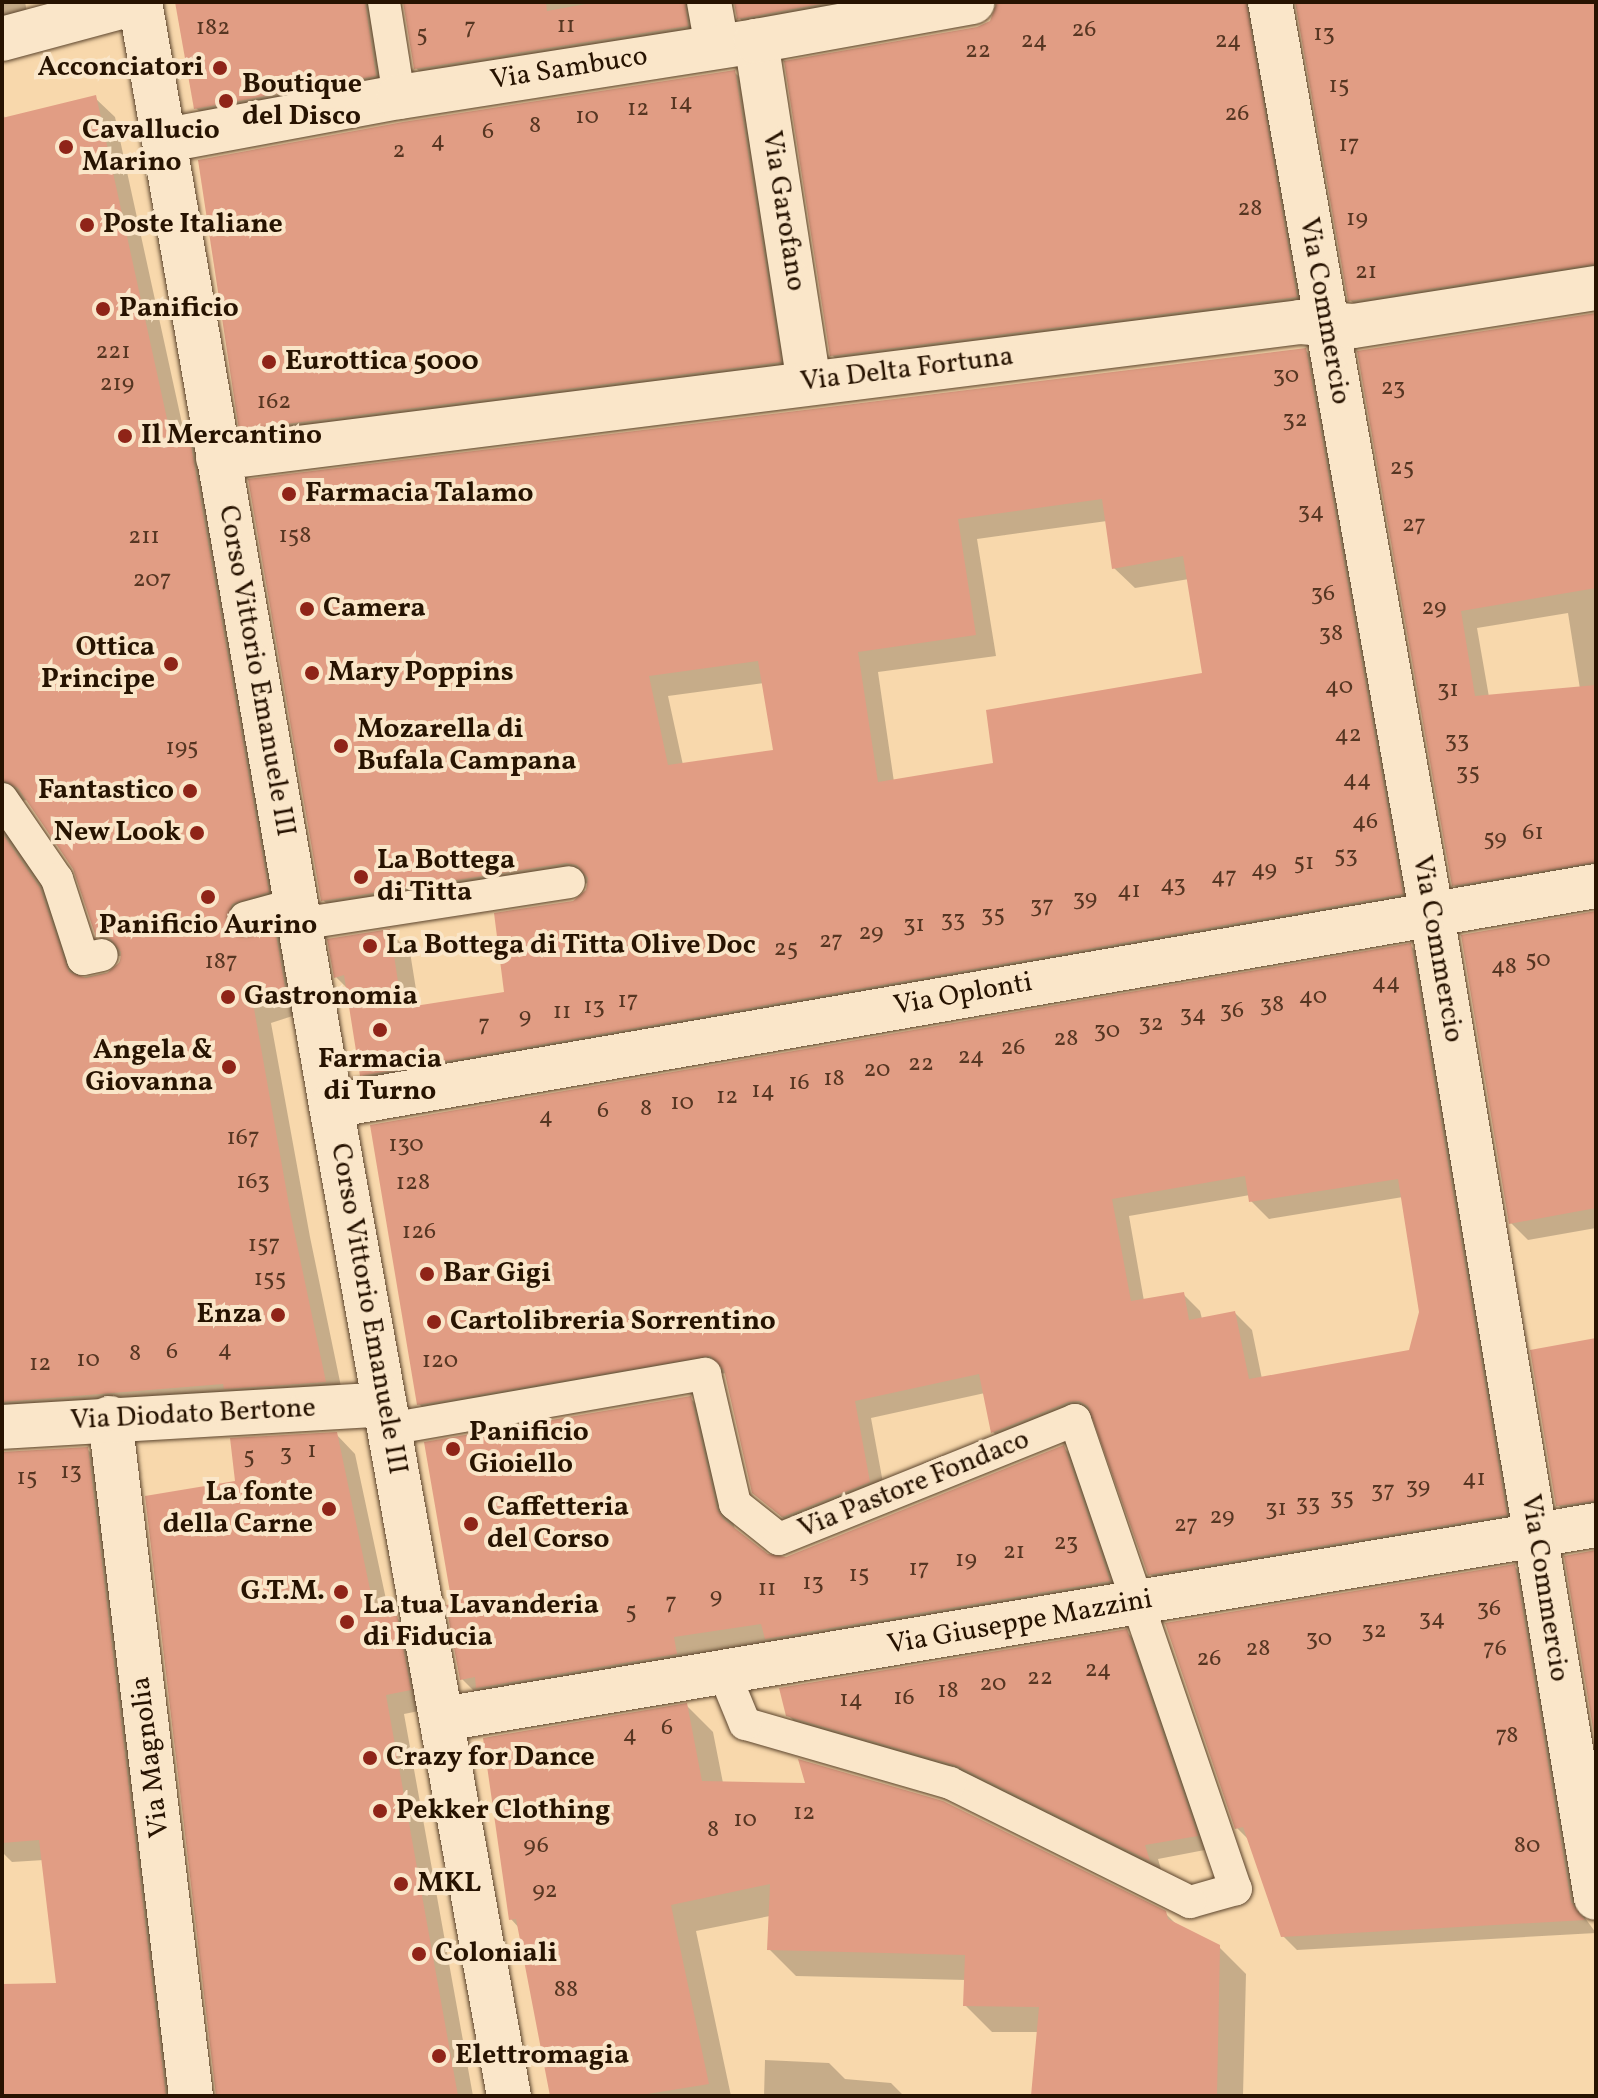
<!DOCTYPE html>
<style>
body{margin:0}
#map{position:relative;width:1598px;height:2098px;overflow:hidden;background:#f8d8ac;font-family:Vollkorn,serif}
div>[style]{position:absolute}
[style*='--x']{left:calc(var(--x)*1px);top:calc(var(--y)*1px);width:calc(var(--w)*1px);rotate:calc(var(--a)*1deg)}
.shadow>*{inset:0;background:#0003}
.building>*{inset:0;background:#e19d84}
.roads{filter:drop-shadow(0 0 2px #5b442c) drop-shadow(0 0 2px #5b442c)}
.lane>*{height:32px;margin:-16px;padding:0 16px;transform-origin:16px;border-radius:16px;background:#fae6c9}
.street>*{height:44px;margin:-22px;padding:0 22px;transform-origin:22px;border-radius:22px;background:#fae6c9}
.secondary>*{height:44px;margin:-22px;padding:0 22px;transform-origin:22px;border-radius:22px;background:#fae6c9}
.dots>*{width:22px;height:22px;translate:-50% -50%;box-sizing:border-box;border:4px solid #fae6c9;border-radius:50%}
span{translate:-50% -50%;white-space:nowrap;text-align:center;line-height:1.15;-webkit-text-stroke:8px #fae6c9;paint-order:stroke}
.number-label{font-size:24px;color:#563622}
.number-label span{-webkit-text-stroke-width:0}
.poi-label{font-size:28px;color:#271301;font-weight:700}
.right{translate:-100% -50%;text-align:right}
.left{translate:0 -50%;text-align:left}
.street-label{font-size:28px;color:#271301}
.frame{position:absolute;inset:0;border:4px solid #271301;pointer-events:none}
</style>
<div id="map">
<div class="shadow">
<div style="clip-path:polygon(2px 2px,25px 2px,27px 12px,2px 18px)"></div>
<div style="clip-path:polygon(178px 2px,396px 2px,393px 93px,214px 126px,196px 108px)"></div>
<div style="clip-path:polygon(405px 2px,709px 2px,705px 43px,433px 86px,416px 68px)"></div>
<div style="clip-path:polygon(735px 2px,943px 2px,757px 35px,739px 18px)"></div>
<div style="clip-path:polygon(999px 2px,1270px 2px,1313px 314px,850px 373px,832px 355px,979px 28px,991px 22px)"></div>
<div style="clip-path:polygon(1297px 2px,1596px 2px,1596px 282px,1368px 317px,1350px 300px)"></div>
<div style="clip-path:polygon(734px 72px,754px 91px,799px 381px,261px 449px,241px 429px)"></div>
<div style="clip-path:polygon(evenodd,95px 98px,115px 117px,185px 437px,189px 436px,208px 455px,287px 911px,251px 923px,247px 937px,274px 932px,294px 951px,305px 1012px,271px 1023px,310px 1237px,344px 1401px,2px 1432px,2px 107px,5px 120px,95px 98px,28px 800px,75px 868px,98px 936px,117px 956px,122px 956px,115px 971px,81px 978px,59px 909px,12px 802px,28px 800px)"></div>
<div style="clip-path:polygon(evenodd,1596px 315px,1596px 881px,1471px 902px,1454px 885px,1359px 352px,1596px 315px,1568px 613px,1580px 689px,1489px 697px,1477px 628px,1568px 613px)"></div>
<div style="clip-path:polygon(evenodd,1305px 350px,1326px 370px,1422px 915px,382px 1095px,362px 1075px,348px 989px,336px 977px,389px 931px,410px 952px,419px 1008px,507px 994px,574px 902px,588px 891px,589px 883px,344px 921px,323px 900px,250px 481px,1305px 350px,1107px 521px,1114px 568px,1135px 588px,1189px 579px,1205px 674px,996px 764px,894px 782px,878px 672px,996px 656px,977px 539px,1107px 521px,1305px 350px,764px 683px,775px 752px,683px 765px,668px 696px,764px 683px)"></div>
<div style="clip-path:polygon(1596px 913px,1596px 1228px,1528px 1240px,1511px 1223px)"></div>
<div style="clip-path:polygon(evenodd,1411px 946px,1428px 963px,1523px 1532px,1168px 1591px,1150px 1574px,1094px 1418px,1010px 1449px,993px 1432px,985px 1393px,871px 1418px,886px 1499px,801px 1534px,754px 1492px,726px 1373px,436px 1421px,419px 1404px,1411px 946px,1250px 1195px,1251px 1201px,1269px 1219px,1403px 1197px,1421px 1313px,1411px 1351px,1262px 1379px,1252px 1330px,1235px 1313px,1202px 1319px,1200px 1311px,1183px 1294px,1144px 1301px,1129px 1216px,1250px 1195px)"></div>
<div style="clip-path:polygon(1596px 1340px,1596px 1521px,1576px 1523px,1558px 1505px)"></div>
<div style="clip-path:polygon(690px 1398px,709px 1417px,735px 1530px,767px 1556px,786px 1559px,1063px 1447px,1082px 1466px,1128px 1600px,481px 1698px,462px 1679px,454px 1605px)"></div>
<div style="clip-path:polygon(336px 1434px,355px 1454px,390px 1618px,396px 1617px,416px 1636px,429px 1709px,404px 1714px,473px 2096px,217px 2096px,237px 1483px)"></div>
<div style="clip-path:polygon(87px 1449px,107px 1468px,182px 2096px,2px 2096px,2px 1986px,59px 1985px,44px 1860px,12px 1862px,2px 1852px,2px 1454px)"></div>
<div style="clip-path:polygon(1514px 1566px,1528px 1580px,1585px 1918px,1596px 1933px,1297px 1950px,1283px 1936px,1249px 1840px,1237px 1828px)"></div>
<div style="clip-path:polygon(1126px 1631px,1140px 1646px,1210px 1849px,1158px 1859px,1162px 1873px,803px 1730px,788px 1715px)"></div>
<div style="clip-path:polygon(686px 1705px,713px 1732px,723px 1783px,1165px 1913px,1177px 1925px,1219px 1947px,1246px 1974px,1243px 2096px,1033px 2096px,1039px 2032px,992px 2032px,965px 2005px,966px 1980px,796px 1976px,769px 1949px,770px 1916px,696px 1931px,731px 2096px,551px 2096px,520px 1929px,511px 1919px)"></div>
<div style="clip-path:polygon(765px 2060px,829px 2063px,845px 2079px,891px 2083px,904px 2096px,764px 2096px)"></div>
</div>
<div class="building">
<div style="clip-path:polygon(175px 2px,365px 2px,376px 76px,194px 109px)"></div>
<div style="clip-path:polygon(403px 2px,546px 2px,547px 11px,597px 2px,685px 2px,688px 26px,414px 69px)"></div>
<div style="clip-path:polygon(734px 2px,832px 2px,737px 19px)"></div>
<div style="clip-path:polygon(997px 2px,1246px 2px,1297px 297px,830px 356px,784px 61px,977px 27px,990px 21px)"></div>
<div style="clip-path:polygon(1295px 2px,1596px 2px,1596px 264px,1348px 301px)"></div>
<div style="clip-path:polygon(735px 70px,781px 362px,239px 430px,198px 160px,403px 122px)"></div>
<div style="clip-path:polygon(96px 95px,171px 437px,189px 434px,269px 892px,232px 904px,227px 922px,231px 931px,241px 936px,275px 929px,286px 993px,253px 1003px,291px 1216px,326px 1382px,224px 1389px,223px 1384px,2px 1402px,2px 833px,40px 888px,69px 972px,86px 978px,107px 973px,120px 962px,121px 952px,109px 937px,96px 937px,73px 869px,18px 788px,2px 780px,2px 118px)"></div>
<div style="clip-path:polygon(1596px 313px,1596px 588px,1461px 611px,1475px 696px,1596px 685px,1596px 862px,1452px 886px,1357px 351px)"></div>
<div style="clip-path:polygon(evenodd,1306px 348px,1403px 894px,360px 1076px,344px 975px,334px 978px,327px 939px,390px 929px,402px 1008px,504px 992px,494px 913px,573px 901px,586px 890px,588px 878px,577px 865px,566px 863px,321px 901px,248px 479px,1306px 348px,1102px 499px,1112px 569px,1183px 556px,1202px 673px,986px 710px,993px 763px,878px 782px,858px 652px,976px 635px,958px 519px,1102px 499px,1306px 348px,758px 661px,773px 750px,668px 765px,649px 676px,758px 661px)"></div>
<div style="clip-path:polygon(1596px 911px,1596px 1208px,1509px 1224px,1461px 935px)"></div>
<div style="clip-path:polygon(evenodd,1411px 943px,1507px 1515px,1148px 1575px,1088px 1406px,1079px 1401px,1068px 1402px,991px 1433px,979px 1374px,855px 1401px,870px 1482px,782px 1517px,752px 1493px,724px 1370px,710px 1356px,417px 1405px,370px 1125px,1411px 943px,1245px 1176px,1249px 1202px,1398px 1179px,1419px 1312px,1409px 1350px,1249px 1379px,1235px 1311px,1189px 1320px,1184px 1292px,1131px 1301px,1112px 1199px,1245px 1176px)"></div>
<div style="clip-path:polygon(1596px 1338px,1596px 1501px,1556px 1506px,1530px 1350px)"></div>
<div style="clip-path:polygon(691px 1396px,717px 1509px,723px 1519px,768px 1554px,786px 1557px,1064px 1445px,1110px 1581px,765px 1639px,761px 1624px,674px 1637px,677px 1654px,476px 1688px,475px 1677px,460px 1680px,446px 1605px,452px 1604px,424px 1442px)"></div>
<div style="clip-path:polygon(337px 1432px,376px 1618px,397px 1614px,411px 1690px,386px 1695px,458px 2096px,216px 2096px,145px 1496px,235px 1481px,230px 1438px)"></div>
<div style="clip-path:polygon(88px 1447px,166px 2096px,2px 2096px,2px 1984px,56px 1983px,39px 1840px,2px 1843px,2px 1452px)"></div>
<div style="clip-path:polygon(1596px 1550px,1596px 1746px,1564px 1556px)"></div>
<div style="clip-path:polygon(1515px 1564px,1571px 1902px,1585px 1920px,1281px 1937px,1243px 1827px,1235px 1829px,1165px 1623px)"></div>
<div style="clip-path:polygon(1127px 1629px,1198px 1836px,1145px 1845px,1150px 1861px,958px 1766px,786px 1716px,779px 1688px)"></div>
<div style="clip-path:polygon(687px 1703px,702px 1781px,805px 1783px,798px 1759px,943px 1801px,1166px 1911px,1168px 1919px,1220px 1945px,1217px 2096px,1031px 2096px,1039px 2007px,963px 2006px,965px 1955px,767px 1950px,770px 1884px,671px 1905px,709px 2084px,635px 2096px,550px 2096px,516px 1919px,509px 1920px,483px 1738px)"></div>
</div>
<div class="roads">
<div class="lane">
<div style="--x:384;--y:2;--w:96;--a:81"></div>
<div style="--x:2;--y:799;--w:97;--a:55.5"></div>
<div style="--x:57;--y:879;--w:84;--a:72"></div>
<div style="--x:83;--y:959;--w:19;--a:-12"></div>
<div style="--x:245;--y:918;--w:53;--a:-15.4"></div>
<div style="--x:299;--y:924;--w:273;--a:-8.8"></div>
<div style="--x:389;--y:1429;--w:321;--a:-9.9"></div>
<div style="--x:705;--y:1374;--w:133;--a:77"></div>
<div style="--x:735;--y:1504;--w:56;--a:38.5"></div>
<div style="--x:779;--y:1539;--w:319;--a:-21.9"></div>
<div style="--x:1075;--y:1420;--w:496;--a:71.1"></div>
<div style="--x:1236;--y:1889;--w:48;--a:164.2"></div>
<div style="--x:1190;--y:1902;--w:268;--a:-153.6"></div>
<div style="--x:950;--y:1783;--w:213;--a:-163.9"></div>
<div style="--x:745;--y:1724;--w:55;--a:-112.4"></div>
</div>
<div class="street">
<div style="--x:709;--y:2;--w:45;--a:79.7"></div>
<div style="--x:1270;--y:2;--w:952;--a:79.95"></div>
<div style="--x:1436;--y:939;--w:972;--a:80.53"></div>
<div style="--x:2;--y:39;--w:142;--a:-15.1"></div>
<div style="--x:756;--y:41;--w:345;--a:81.2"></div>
<div style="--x:166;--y:140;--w:237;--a:-10.5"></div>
<div style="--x:399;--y:97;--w:361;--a:-8.9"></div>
<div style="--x:756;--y:41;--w:220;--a:-10.2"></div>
<div style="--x:218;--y:458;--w:1091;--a:-7.16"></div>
<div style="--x:1300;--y:322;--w:53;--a:4.3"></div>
<div style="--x:1353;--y:326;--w:246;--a:-8.9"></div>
<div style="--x:331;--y:1106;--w:1284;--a:-9.87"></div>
<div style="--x:110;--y:1418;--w:683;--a:83.19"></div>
<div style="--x:2;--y:1427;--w:383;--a:-3.4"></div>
<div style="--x:443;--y:1719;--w:1169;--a:-9.55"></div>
</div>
<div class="secondary">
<div style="--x:140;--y:2;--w:1120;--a:80.18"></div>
<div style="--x:331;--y:1106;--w:1006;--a:79.81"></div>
</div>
</div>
<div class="dots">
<div style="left:220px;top:68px;background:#8f2418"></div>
<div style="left:226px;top:101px;background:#8f2418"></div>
<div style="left:66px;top:147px;background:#8f2418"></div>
<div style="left:87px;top:225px;background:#8f2418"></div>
<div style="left:103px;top:309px;background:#8f2418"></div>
<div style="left:269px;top:362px;background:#8f2418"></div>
<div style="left:125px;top:436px;background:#8f2418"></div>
<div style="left:289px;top:494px;background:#8f2418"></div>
<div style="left:307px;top:609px;background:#8f2418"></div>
<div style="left:171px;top:664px;background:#8f2418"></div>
<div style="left:312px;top:673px;background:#8f2418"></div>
<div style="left:341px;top:746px;background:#8f2418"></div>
<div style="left:190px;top:791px;background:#8f2418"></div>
<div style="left:197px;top:833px;background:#8f2418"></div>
<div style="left:361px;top:877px;background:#8f2418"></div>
<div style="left:208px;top:897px;background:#8f2418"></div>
<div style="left:370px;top:946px;background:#8f2418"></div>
<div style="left:228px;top:997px;background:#8f2418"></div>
<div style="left:380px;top:1030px;background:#8f2418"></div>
<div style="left:229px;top:1067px;background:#8f2418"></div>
<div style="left:427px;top:1274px;background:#8f2418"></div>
<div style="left:278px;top:1315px;background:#8f2418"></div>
<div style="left:434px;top:1322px;background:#8f2418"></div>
<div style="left:453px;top:1449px;background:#8f2418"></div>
<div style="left:329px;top:1509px;background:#8f2418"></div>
<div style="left:471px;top:1524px;background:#8f2418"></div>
<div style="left:341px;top:1592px;background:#8f2418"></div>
<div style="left:347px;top:1622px;background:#8f2418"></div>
<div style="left:370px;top:1758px;background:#8f2418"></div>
<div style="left:380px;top:1811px;background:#8f2418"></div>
<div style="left:401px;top:1884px;background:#8f2418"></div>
<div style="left:419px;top:1954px;background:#8f2418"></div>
<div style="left:439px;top:2056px;background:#8f2418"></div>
</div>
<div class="number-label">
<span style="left:566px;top:27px">11</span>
<span style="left:213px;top:29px">182</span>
<span style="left:470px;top:29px">7</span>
<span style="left:1084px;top:31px">26</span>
<span style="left:1324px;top:35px">13</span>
<span style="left:422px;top:36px">5</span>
<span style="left:1034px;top:42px">24</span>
<span style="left:1228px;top:42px">24</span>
<span style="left:978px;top:52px">22</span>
<span style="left:1339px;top:87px">15</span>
<span style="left:681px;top:104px">14</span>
<span style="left:638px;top:110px">12</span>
<span style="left:1237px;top:115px">26</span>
<span style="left:587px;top:118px">10</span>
<span style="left:535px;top:127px">8</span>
<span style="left:488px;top:133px">6</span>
<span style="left:438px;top:142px">4</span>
<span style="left:1349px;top:146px">17</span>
<span style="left:399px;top:152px">2</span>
<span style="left:1250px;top:210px">28</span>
<span style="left:1357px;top:220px">19</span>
<span style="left:1366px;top:273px">21</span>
<span style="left:113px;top:353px">221</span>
<span style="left:1286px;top:377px">30</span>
<span style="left:117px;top:385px">219</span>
<span style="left:1393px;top:389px">23</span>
<span style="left:274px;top:403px">162</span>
<span style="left:1295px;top:421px">32</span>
<span style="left:1402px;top:469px">25</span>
<span style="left:1311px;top:513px">34</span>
<span style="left:1414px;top:526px">27</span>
<span style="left:295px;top:537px">158</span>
<span style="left:144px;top:538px">211</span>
<span style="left:152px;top:581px">207</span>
<span style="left:1323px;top:595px">36</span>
<span style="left:1434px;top:609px">29</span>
<span style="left:1331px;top:635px">38</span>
<span style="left:1339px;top:688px">40</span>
<span style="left:1448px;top:691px">31</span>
<span style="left:1348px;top:736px">42</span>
<span style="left:1457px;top:742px">33</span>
<span style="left:182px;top:749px">195</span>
<span style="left:1468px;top:774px">35</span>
<span style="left:1357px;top:781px">44</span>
<span style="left:1365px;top:823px">46</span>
<span style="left:1533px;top:834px">61</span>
<span style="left:1495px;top:840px">59</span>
<span style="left:1346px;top:857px">53</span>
<span style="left:1304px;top:864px">51</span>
<span style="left:1264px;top:871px">49</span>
<span style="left:1224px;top:878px">47</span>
<span style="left:1173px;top:886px">43</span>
<span style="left:1129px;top:892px">41</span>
<span style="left:1085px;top:900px">39</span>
<span style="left:1042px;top:907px">37</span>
<span style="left:993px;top:916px">35</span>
<span style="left:953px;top:921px">33</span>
<span style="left:914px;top:926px">31</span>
<span style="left:871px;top:934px">29</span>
<span style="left:831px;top:942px">27</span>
<span style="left:786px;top:950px">25</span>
<span style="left:1538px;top:961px">50</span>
<span style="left:221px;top:963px">187</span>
<span style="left:1504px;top:968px">48</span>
<span style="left:1386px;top:984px">44</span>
<span style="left:1313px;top:998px">40</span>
<span style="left:628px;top:1002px">17</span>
<span style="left:1272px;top:1006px">38</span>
<span style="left:594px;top:1008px">13</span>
<span style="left:1232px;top:1012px">36</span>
<span style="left:562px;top:1013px">11</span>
<span style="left:1193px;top:1016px">34</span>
<span style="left:525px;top:1018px">9</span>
<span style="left:1151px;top:1025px">32</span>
<span style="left:484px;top:1026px">7</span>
<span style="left:1107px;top:1032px">30</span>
<span style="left:1066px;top:1040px">28</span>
<span style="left:1013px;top:1049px">26</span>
<span style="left:971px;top:1058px">24</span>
<span style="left:921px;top:1065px">22</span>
<span style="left:877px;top:1071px">20</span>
<span style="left:834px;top:1080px">18</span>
<span style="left:799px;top:1084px">16</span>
<span style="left:763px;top:1092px">14</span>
<span style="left:727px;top:1098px">12</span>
<span style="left:682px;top:1104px">10</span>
<span style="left:646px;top:1110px">8</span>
<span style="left:603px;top:1112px">6</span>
<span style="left:546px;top:1118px">4</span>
<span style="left:243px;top:1139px">167</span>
<span style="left:406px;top:1146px">130</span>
<span style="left:253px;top:1183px">163</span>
<span style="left:413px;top:1184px">128</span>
<span style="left:419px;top:1233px">126</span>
<span style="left:264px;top:1246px">157</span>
<span style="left:270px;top:1280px">155</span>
<span style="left:225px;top:1351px">4</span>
<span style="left:172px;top:1353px">6</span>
<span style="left:135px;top:1355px">8</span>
<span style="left:88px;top:1361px">10</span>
<span style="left:440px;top:1362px">120</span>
<span style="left:40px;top:1365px">12</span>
<span style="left:312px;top:1452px">1</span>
<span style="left:286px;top:1455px">3</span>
<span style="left:249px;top:1458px">5</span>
<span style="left:71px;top:1473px">13</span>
<span style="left:27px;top:1479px">15</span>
<span style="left:1474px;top:1480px">41</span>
<span style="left:1418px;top:1488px">39</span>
<span style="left:1383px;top:1492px">37</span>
<span style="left:1342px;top:1499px">35</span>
<span style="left:1308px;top:1505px">33</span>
<span style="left:1276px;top:1510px">31</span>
<span style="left:1222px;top:1518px">29</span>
<span style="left:1186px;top:1526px">27</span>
<span style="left:1066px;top:1544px">23</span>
<span style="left:1014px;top:1553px">21</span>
<span style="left:966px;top:1561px">19</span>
<span style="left:919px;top:1570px">17</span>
<span style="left:859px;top:1576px">15</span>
<span style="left:813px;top:1584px">13</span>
<span style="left:767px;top:1590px">11</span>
<span style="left:716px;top:1598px">9</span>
<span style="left:671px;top:1604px">7</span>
<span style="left:1489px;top:1610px">36</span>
<span style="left:631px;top:1613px">5</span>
<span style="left:1432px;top:1620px">34</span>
<span style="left:1374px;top:1632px">32</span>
<span style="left:1319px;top:1640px">30</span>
<span style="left:1258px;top:1650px">28</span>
<span style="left:1495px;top:1650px">76</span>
<span style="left:1209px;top:1660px">26</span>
<span style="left:1098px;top:1671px">24</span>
<span style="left:1040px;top:1679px">22</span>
<span style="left:993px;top:1685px">20</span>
<span style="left:948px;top:1692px">18</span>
<span style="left:904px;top:1699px">16</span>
<span style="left:851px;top:1701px">14</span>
<span style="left:667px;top:1729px">6</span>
<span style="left:630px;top:1736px">4</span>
<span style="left:1507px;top:1737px">78</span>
<span style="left:804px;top:1814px">12</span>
<span style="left:745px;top:1821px">10</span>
<span style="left:713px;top:1831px">8</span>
<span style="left:536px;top:1847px">96</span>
<span style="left:1527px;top:1847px">80</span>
<span style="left:545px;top:1892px">92</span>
<span style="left:566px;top:1991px">88</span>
</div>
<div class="poi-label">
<span class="right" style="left:204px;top:68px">Acconciatori</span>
<span class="left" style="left:242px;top:101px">Boutique<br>del Disco</span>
<span class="left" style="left:82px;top:147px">Cavallucio<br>Marino</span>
<span class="left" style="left:103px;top:225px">Poste Italiane</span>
<span class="left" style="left:119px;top:309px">Panificio</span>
<span class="left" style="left:285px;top:362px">Eurottica 5000</span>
<span class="left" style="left:141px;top:436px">Il Mercantino</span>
<span class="left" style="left:305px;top:494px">Farmacia Talamo</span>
<span class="left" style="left:323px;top:609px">Camera</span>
<span class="right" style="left:155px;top:664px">Ottica<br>Principe</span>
<span class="left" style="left:328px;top:673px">Mary Poppins</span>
<span class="left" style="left:357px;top:746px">Mozarella di<br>Bufala Campana</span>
<span class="right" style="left:174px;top:791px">Fantastico</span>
<span class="right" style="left:181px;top:833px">New Look</span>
<span class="left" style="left:377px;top:877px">La Bottega<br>di Titta</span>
<span style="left:208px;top:926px">Panificio Aurino</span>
<span class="left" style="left:386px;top:946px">La Bottega di Titta Olive Doc</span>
<span class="left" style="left:244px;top:997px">Gastronomia</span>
<span class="right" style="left:213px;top:1067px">Angela &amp;<br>Giovanna</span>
<span style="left:380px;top:1076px">Farmacia<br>di Turno</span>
<span class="left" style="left:443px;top:1274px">Bar Gigi</span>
<span class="right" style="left:262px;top:1315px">Enza</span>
<span class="left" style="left:450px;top:1322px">Cartolibreria Sorrentino</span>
<span class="left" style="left:469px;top:1449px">Panificio<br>Gioiello</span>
<span class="right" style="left:313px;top:1509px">La fonte<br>della Carne</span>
<span class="left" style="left:487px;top:1524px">Caffetteria<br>del Corso</span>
<span class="right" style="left:325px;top:1592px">G.T.M.</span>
<span class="left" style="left:363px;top:1622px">La tua Lavanderia<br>di Fiducia</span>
<span class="left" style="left:386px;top:1758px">Crazy for Dance</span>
<span class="left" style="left:396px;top:1811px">Pekker Clothing</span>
<span class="left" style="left:417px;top:1884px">MKL</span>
<span class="left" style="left:435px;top:1954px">Coloniali</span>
<span class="left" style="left:455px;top:2056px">Elettromagia</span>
</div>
<div class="street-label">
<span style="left:569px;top:69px;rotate:-9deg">Via Sambuco</span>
<span style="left:783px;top:211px;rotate:81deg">Via Garofano</span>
<span style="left:1324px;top:311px;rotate:80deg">Via Commercio</span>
<span style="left:907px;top:370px;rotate:-7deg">Via Delta Fortuna</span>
<span style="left:256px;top:671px;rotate:80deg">Corso Vittorio Emanuele III</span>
<span style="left:1437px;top:949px;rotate:80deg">Via Commercio</span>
<span style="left:963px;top:995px;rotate:-10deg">Via Oplonti</span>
<span style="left:368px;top:1309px;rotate:80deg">Corso Vittorio Emanuele III</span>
<span style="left:193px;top:1415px;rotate:-3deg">Via Diodato Bertone</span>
<span style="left:914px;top:1485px;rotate:-22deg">Via Pastore Fondaco</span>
<span style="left:1544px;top:1588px;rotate:81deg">Via Commercio</span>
<span style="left:1020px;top:1623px;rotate:-10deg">Via Giuseppe Mazzini</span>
<span style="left:151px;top:1757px;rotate:-97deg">Via Magnolia</span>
</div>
<div class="frame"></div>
</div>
